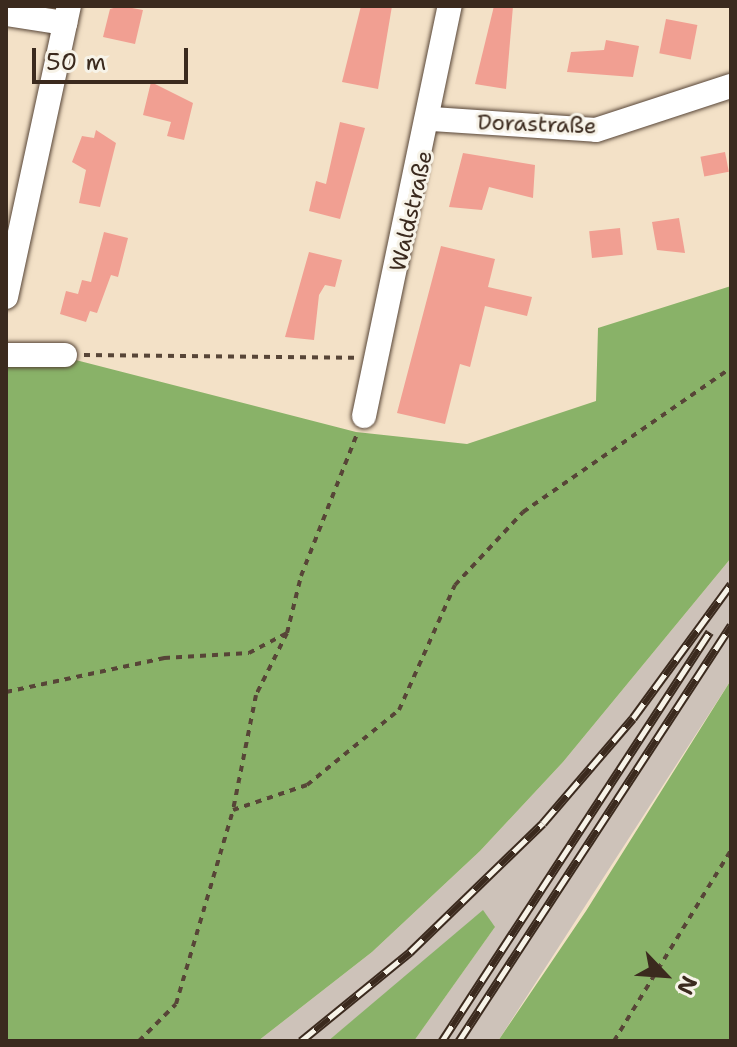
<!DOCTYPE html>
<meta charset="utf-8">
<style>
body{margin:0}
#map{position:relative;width:737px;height:1047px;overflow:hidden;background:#f3e1c7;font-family:"Shantell Sans",sans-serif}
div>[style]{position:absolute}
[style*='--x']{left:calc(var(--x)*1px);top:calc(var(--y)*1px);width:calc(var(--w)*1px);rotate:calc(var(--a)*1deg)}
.industrial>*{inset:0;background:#cdc2b9}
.forest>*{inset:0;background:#89b268}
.building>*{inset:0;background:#f19f92;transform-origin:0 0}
.path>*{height:4px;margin-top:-2px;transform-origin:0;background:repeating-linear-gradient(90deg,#574537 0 6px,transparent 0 12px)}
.roads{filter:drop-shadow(0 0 2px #574537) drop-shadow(0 0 2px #574537)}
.minor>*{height:24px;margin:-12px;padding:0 12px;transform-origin:12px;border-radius:12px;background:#fff}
.rail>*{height:9px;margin-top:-4.5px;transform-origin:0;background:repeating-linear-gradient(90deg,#f7f3e8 0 18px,#3b2a1e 0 36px);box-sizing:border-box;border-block:2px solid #3b2a1e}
span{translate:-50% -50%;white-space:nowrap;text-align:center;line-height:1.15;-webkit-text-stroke:6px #f7f3e8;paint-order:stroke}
.street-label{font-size:22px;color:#3b2a1e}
.frame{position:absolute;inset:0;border:8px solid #3b2a1e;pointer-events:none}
.north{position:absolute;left:625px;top:935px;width:80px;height:80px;-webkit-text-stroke:6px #f7f3e8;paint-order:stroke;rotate:115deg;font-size:22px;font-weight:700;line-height:32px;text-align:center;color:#3b2a1e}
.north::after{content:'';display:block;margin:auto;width:28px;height:36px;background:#3b2a1e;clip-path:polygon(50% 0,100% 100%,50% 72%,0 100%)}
.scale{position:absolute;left:32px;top:48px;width:156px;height:36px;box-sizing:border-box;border:4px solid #3b2a1e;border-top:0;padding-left:10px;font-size:24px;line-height:28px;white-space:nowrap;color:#3b2a1e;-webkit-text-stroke:6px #f7f3e8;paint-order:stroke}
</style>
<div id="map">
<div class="industrial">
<div style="clip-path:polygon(731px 558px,731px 680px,498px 1041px,414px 1041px,495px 927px,392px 989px,328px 1041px,258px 1041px,372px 952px,480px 851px,563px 762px)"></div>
</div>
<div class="forest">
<div style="clip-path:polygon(731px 286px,731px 558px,563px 762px,480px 851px,372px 952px,258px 1041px,6px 1041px,6px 357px,64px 357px,356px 432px,467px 444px,596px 401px,598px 328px)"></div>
<div style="clip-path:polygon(731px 680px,731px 1041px,498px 1041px,586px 911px)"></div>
<div style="clip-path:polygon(483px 910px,495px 927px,414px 1041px,328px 1041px)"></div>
</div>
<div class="building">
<div style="clip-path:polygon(121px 6px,143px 10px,135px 44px,103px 37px,110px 9px)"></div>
<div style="clip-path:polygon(361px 6px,392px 6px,378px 89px,342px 82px)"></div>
<div style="clip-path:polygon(494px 6px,513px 6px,506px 89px,475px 84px)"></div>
<div style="left:666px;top:19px;width:32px;height:35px;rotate:11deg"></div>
<div style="clip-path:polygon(606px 40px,639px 46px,633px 77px,567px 72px,571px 52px,604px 50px)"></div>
<div style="clip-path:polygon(151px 82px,193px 103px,184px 140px,167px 136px,171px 122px,143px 115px)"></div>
<div style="clip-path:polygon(340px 122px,365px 128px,340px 219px,309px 211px,316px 181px,326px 184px)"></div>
<div style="clip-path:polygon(96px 130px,116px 143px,100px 207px,79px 203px,86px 170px,72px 162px,82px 136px,94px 138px)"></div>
<div style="left:725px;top:152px;width:20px;height:25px;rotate:79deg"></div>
<div style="clip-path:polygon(463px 153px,535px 165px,533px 198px,489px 187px,482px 210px,449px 207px)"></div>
<div style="clip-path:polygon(679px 218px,685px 253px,657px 250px,652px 222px)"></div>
<div style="left:620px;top:228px;width:27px;height:31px;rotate:84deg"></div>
<div style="clip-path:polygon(104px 232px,128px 238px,118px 277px,111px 275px,97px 313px,90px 311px,86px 322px,60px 314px,66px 291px,78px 294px,82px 280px,91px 282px)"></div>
<div style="clip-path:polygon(441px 246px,495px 259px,488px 287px,532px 297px,527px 316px,485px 306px,470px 367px,460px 364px,445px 424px,397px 413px)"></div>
<div style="clip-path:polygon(309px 252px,342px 260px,335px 287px,325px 285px,319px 295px,314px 340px,285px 337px)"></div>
</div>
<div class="path">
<div style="--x:84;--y:355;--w:271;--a:0.6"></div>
<div style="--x:287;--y:633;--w:69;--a:116.6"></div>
<div style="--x:256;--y:695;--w:117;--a:101.3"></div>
<div style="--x:233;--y:810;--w:78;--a:-18.7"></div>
<div style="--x:307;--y:785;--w:119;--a:-39.2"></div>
<div style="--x:399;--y:710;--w:137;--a:-65.9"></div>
<div style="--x:455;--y:585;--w:100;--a:-47"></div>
<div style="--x:523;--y:512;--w:253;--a:-34.7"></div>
<div style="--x:6;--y:692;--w:162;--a:-12.1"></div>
<div style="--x:164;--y:658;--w:85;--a:-3.4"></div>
<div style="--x:249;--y:653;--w:43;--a:-27.8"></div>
<div style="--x:287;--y:633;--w:59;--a:-76.2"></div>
<div style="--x:301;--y:576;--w:153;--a:-68.5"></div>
<div style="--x:139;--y:1041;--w:52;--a:-45"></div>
<div style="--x:176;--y:1004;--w:202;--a:-73.6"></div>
<div style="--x:614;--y:1041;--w:224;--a:-58.5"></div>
</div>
<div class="roads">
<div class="minor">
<div style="--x:6;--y:14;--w:60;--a:8.7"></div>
<div style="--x:432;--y:119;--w:164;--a:3.8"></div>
<div style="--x:596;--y:130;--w:142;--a:-18.1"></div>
<div style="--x:6;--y:297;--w:298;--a:-77.8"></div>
<div style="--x:6;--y:355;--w:59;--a:0"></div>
<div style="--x:364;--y:416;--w:419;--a:-78.2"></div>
</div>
</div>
<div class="rail">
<div style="--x:301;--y:1041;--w:141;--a:-39.2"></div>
<div style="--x:410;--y:952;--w:185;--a:-44.1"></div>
<div style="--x:543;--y:823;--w:138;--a:-49.4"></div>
<div style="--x:633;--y:718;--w:166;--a:-53.8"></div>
<div style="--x:442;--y:1041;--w:489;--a:-56.8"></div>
<div style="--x:459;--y:1041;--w:497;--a:-56.8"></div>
</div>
<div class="street-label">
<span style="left:537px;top:124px;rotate:2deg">Dorastraße</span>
<span style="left:411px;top:211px;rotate:-77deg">Waldstraße</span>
</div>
<div class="frame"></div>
<div class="north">N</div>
<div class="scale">50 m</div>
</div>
